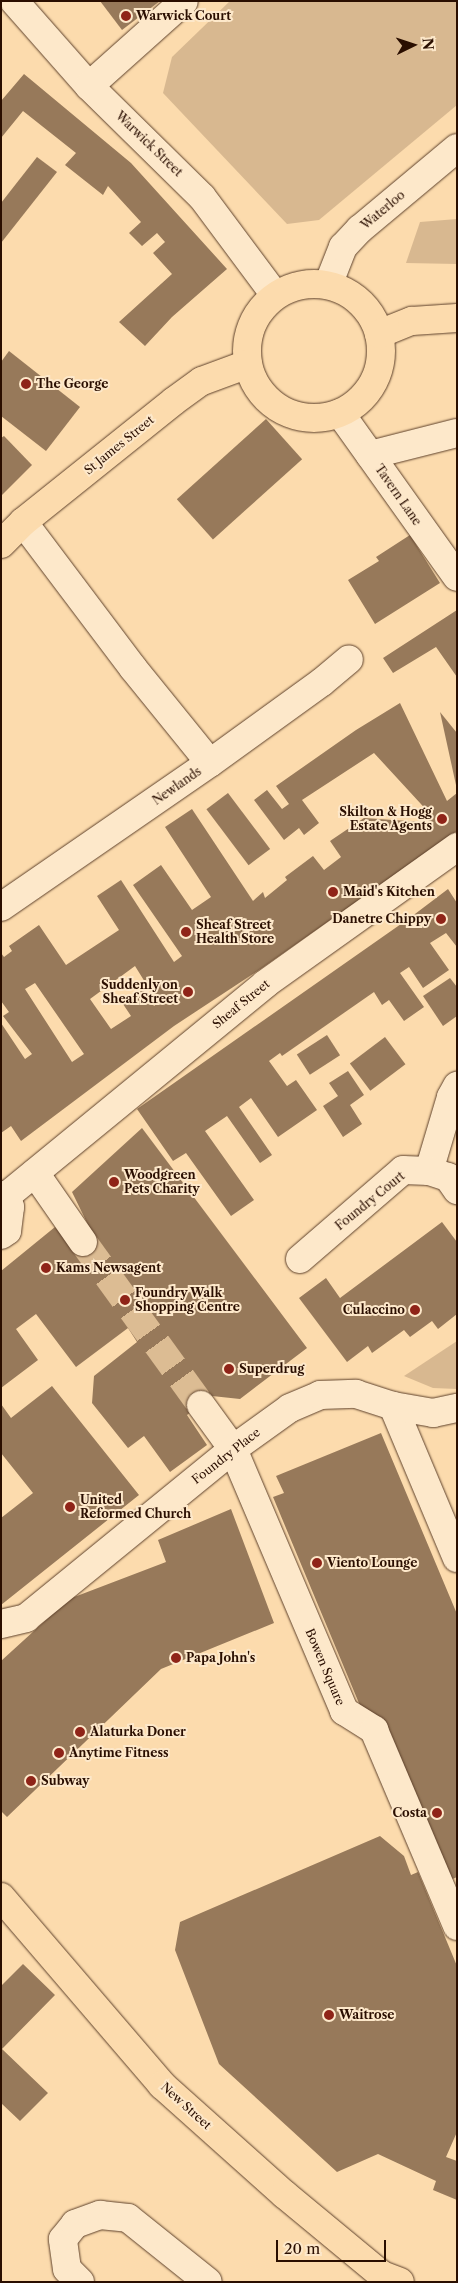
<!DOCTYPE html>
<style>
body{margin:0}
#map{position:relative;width:458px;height:2283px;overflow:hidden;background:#fcdbad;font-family:"Libre Caslon Text",serif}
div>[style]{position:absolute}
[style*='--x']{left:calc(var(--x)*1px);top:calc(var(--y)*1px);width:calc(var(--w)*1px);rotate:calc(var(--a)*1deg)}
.green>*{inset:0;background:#d8b890}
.building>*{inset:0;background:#97795a;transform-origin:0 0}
.minor-tunnel>*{height:28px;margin-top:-14px;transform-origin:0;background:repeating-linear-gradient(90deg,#dcbc93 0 28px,transparent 0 42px)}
.roads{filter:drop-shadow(0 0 1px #5e412b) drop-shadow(0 0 1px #5e412b)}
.minor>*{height:28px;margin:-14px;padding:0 14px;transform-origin:14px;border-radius:14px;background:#fde8ca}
.major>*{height:28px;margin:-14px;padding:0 14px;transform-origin:14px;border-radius:14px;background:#fcdbad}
.major>.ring{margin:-14px;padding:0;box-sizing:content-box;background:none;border:28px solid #fcdbad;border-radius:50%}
.dots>*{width:14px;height:14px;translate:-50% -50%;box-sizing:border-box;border:2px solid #fde8ca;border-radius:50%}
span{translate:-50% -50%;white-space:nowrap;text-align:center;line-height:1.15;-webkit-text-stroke:4px #fde8ca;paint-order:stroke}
.poi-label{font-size:12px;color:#2a0e00;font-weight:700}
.left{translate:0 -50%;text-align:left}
.right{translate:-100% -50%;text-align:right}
.street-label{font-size:12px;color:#2a0e00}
.frame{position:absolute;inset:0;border:2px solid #2a0e00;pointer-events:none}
.north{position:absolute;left:388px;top:20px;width:50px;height:50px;-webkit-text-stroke:4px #fde8ca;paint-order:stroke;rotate:86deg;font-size:14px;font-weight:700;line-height:20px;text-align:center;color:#2a0e00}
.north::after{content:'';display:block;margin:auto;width:18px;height:22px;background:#2a0e00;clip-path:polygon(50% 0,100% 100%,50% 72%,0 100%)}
.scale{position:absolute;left:276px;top:2240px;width:110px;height:22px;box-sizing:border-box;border:2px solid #2a0e00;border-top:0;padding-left:6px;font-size:15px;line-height:18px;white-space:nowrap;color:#2a0e00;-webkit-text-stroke:4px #fde8ca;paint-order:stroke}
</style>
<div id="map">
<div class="green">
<div style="clip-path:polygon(230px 1px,457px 1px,457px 105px,319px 220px,287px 224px,163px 93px,172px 57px)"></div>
<div style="clip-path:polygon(457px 219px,457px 264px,406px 263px,420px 222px)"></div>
<div style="clip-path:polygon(457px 1341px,457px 1389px,433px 1388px,404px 1376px)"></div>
</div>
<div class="building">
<div style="clip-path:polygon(100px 1px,160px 1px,122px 30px)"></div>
<div style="clip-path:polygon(24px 74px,131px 163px,227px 269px,172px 317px,145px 346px,119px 322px,172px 274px,153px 253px,165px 242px,157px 233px,142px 246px,129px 233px,141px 222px,108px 186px,103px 195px,65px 165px,76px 153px,23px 111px,1px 138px,1px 101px)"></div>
<div style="clip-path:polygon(37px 157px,57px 172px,1px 243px,1px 203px)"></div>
<div style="clip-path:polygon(9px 351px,80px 407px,46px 451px,1px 416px,1px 362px)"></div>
<div style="left:266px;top:419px;width:54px;height:120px;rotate:48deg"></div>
<div style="clip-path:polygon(4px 436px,32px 465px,1px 496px,1px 438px)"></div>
<div style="clip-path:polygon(410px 535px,440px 583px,375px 624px,348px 580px,379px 561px,376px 557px)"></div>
<div style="clip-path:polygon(457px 610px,457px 677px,436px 647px,393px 673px,383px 658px)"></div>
<div style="clip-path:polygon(evenodd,400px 703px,447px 801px,457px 793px,457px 831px,262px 968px,174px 1026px,21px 1141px,11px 1126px,1px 1133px,1px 1023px,25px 1059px,32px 1054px,3px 1016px,9px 1012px,1px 1001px,1px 953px,4px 957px,12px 951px,9px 946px,39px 925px,66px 965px,119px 930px,97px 896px,121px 880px,174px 962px,182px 956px,133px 885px,161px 865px,192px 910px,211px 897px,165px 827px,192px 809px,253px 901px,263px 892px,265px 898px,287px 880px,285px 877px,313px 856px,324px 870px,341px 857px,330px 841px,364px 818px,423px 822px,432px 816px,374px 753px,302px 800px,319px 823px,304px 835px,299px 828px,284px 840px,254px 800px,267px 790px,282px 809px,289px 804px,276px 786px,356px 730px,400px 703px,135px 966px,158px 1003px,154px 1006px,142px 988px,121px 1001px,131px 1016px,111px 1029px,90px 999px,135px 966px,400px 703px,35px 983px,84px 1054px,72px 1062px,25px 989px,35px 983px)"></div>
<div style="clip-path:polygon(440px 712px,457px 733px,457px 785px,456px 785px)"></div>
<div style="left:228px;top:793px;width:70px;height:27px;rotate:53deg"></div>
<div style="clip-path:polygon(448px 889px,457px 903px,457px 947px,446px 933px,430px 943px,449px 970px,423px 988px,409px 967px,400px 973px,424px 1007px,404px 1021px,389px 1000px,382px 1005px,374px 992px,282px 1056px,280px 1053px,269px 1061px,287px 1086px,296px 1080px,317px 1110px,278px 1137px,251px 1098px,239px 1107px,272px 1155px,260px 1163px,227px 1116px,205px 1131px,254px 1200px,231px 1216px,186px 1153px,173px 1161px,137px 1109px,411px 917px)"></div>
<div style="clip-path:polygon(450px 978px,457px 987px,457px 1016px,443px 1026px,423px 996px)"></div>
<div style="left:327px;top:1035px;width:24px;height:36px;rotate:57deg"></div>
<div style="left:385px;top:1037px;width:34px;height:44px;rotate:53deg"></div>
<div style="clip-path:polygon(348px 1071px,364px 1095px,350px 1105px,362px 1124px,343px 1137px,323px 1106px,338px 1096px,329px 1083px)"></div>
<div style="clip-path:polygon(142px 1128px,307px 1348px,240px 1399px,212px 1396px,187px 1415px,207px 1445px,170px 1472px,144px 1436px,128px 1448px,92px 1403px,94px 1376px,137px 1342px,128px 1328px,76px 1367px,36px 1314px,16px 1329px,38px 1360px,1px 1388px,1px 1271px,55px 1227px,74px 1251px,93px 1235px,72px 1192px)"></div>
<div style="clip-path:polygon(442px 1222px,457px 1242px,457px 1314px,438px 1329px,432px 1321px,410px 1337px,404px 1330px,372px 1353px,368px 1346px,347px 1362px,299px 1298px,326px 1278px,340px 1298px)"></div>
<div style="clip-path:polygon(52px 1386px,139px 1495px,1px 1605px,1px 1518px,33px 1493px,1px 1453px,1px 1404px,11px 1418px)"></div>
<div style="clip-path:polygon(381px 1433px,457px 1614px,457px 1877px,448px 1881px,366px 1720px,273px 1497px,284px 1493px,276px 1476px)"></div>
<div style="clip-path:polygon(231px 1509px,274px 1623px,161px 1669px,7px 1817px,1px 1811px,1px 1661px,69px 1599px,166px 1562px,158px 1540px)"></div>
<div style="clip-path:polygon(380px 1836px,404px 1856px,411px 1875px,418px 1872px,457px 1966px,457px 2132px,446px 2157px,457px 2161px,457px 2200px,433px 2190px,436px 2181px,378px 2154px,337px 2172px,219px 2064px,175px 1950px,180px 1922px)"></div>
<div style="clip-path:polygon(23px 1964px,55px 1995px,2px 2049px,48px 2093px,20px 2121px,1px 2103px,1px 1986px)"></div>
</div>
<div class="minor-tunnel">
<div style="--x:83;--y:1242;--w:201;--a:54.1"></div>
</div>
<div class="roads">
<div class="minor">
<div style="--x:14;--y:1;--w:113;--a:48.6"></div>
<div style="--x:89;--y:86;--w:158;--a:44.5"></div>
<div style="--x:202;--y:197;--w:122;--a:53.3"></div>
<div style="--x:89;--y:86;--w:127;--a:-41.8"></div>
<div style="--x:328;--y:285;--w:41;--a:-68.5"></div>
<div style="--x:343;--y:247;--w:25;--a:-47"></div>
<div style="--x:360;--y:229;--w:126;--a:-39.9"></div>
<div style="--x:340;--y:413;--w:201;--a:54.5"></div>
<div style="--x:370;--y:455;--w:90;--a:-14.2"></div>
<div style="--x:23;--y:522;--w:183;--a:53"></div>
<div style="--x:133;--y:668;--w:122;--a:51"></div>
<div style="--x:1;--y:907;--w:254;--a:-34.6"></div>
<div style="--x:210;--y:763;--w:138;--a:-35.9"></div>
<div style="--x:322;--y:682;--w:35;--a:-40"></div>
<div style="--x:429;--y:1171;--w:77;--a:-73.4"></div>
<div style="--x:451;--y:1097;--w:13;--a:-61"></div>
<div style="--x:35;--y:1173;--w:84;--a:55.2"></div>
<div style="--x:1;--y:1195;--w:15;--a:53"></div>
<div style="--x:10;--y:1207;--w:24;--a:97"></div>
<div style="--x:7;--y:1231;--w:7;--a:146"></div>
<div style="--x:4;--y:1198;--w:338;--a:-39.3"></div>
<div style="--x:265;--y:984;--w:236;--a:-35.5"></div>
<div style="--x:300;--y:1259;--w:136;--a:-40.8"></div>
<div style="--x:403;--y:1170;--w:26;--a:2"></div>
<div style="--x:429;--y:1171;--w:20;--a:18"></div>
<div style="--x:448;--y:1177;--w:16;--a:55"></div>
<div style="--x:201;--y:1405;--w:54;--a:54"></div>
<div style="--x:233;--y:1449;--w:285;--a:67"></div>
<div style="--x:344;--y:1711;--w:36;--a:32"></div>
<div style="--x:374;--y:1730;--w:213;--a:67"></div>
<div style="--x:393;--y:1406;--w:165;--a:67.2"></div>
<div style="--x:1;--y:1624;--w:26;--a:-13"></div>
<div style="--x:26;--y:1618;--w:267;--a:-39.2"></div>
<div style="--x:233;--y:1449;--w:70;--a:-35.7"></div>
<div style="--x:290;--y:1408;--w:33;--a:-23"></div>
<div style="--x:320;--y:1395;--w:36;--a:-2"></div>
<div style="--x:356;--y:1394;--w:39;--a:18"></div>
<div style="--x:393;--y:1406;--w:41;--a:9.9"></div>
<div style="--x:433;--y:1413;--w:25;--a:-12"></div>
<div style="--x:80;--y:2282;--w:18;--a:-135"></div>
<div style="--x:67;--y:2269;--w:30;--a:-98"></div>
<div style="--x:63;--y:2239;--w:19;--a:-51"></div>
<div style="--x:75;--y:2224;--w:27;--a:-20"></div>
<div style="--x:100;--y:2215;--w:28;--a:6"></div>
<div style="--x:128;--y:2218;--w:102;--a:38.7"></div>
</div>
<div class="major">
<div class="ring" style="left:247px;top:284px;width:106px;height:106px"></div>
<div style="--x:379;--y:334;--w:35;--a:-22"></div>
<div style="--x:412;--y:321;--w:45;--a:-3.8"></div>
<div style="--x:1;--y:544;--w:31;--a:-45"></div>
<div style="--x:23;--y:522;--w:193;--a:-38.7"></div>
<div style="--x:174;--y:401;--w:34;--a:-36"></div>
<div style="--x:202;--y:381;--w:49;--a:-20.3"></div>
<div style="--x:1;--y:1897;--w:248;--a:49.4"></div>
<div style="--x:162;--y:2085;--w:164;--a:41.8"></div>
<div style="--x:284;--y:2194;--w:127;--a:39.6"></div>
<div style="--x:382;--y:2275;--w:19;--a:21"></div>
</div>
</div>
<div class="dots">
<div style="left:126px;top:16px;background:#8f2418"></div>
<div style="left:26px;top:384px;background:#8f2418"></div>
<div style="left:442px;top:819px;background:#8f2418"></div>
<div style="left:333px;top:892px;background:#8f2418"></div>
<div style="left:441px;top:919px;background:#8f2418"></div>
<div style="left:186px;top:932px;background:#8f2418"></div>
<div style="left:188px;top:992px;background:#8f2418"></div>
<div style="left:114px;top:1182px;background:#8f2418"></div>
<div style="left:46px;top:1268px;background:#8f2418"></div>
<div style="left:125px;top:1300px;background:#8f2418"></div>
<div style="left:415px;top:1310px;background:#8f2418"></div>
<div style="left:229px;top:1369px;background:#8f2418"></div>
<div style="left:70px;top:1507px;background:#8f2418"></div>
<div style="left:317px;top:1563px;background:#8f2418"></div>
<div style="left:176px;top:1658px;background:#8f2418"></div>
<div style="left:80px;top:1732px;background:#8f2418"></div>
<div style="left:59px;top:1753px;background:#8f2418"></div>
<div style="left:31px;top:1781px;background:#8f2418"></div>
<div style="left:437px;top:1813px;background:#8f2418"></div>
<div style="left:329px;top:2015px;background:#8f2418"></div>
</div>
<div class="poi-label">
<span class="left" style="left:136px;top:16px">Warwick Court</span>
<span class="left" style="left:36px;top:384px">The George</span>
<span class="right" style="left:432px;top:819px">Skilton &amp; Hogg<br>Estate Agents</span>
<span class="left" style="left:343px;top:892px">Maid's Kitchen</span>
<span class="right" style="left:431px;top:919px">Danetre Chippy</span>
<span class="left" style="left:196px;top:932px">Sheaf Street<br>Health Store</span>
<span class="right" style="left:178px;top:992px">Suddenly on<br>Sheaf Street</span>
<span class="left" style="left:124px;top:1182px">Woodgreen<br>Pets Charity</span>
<span class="left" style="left:56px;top:1268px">Kams Newsagent</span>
<span class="left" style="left:135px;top:1300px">Foundry Walk<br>Shopping Centre</span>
<span class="right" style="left:405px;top:1310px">Culaccino</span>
<span class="left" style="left:239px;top:1369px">Superdrug</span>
<span class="left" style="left:80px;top:1507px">United<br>Reformed Church</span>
<span class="left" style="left:327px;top:1563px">Viento Lounge</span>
<span class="left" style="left:186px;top:1658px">Papa John's</span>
<span class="left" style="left:90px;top:1732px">Alaturka Doner</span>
<span class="left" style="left:69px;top:1753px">Anytime Fitness</span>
<span class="left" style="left:41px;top:1781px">Subway</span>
<span class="right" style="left:427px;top:1813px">Costa</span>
<span class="left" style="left:339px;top:2015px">Waitrose</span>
</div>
<div class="street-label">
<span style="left:149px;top:144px;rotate:44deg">Warwick Street</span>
<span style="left:383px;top:210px;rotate:-40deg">Waterloo</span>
<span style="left:119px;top:445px;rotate:-39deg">St James Street</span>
<span style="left:398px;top:495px;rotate:55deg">Tavern Lane</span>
<span style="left:177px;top:786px;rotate:-35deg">Newlands</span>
<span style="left:241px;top:1004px;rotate:-39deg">Sheaf Street</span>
<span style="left:370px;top:1201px;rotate:-39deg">Foundry Court</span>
<span style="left:226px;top:1456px;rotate:-38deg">Foundry Place</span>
<span style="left:325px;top:1667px;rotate:67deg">Bowen Square</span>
<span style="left:186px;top:2106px;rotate:42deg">New Street</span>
</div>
<div class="frame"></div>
<div class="north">N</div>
<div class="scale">20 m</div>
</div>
